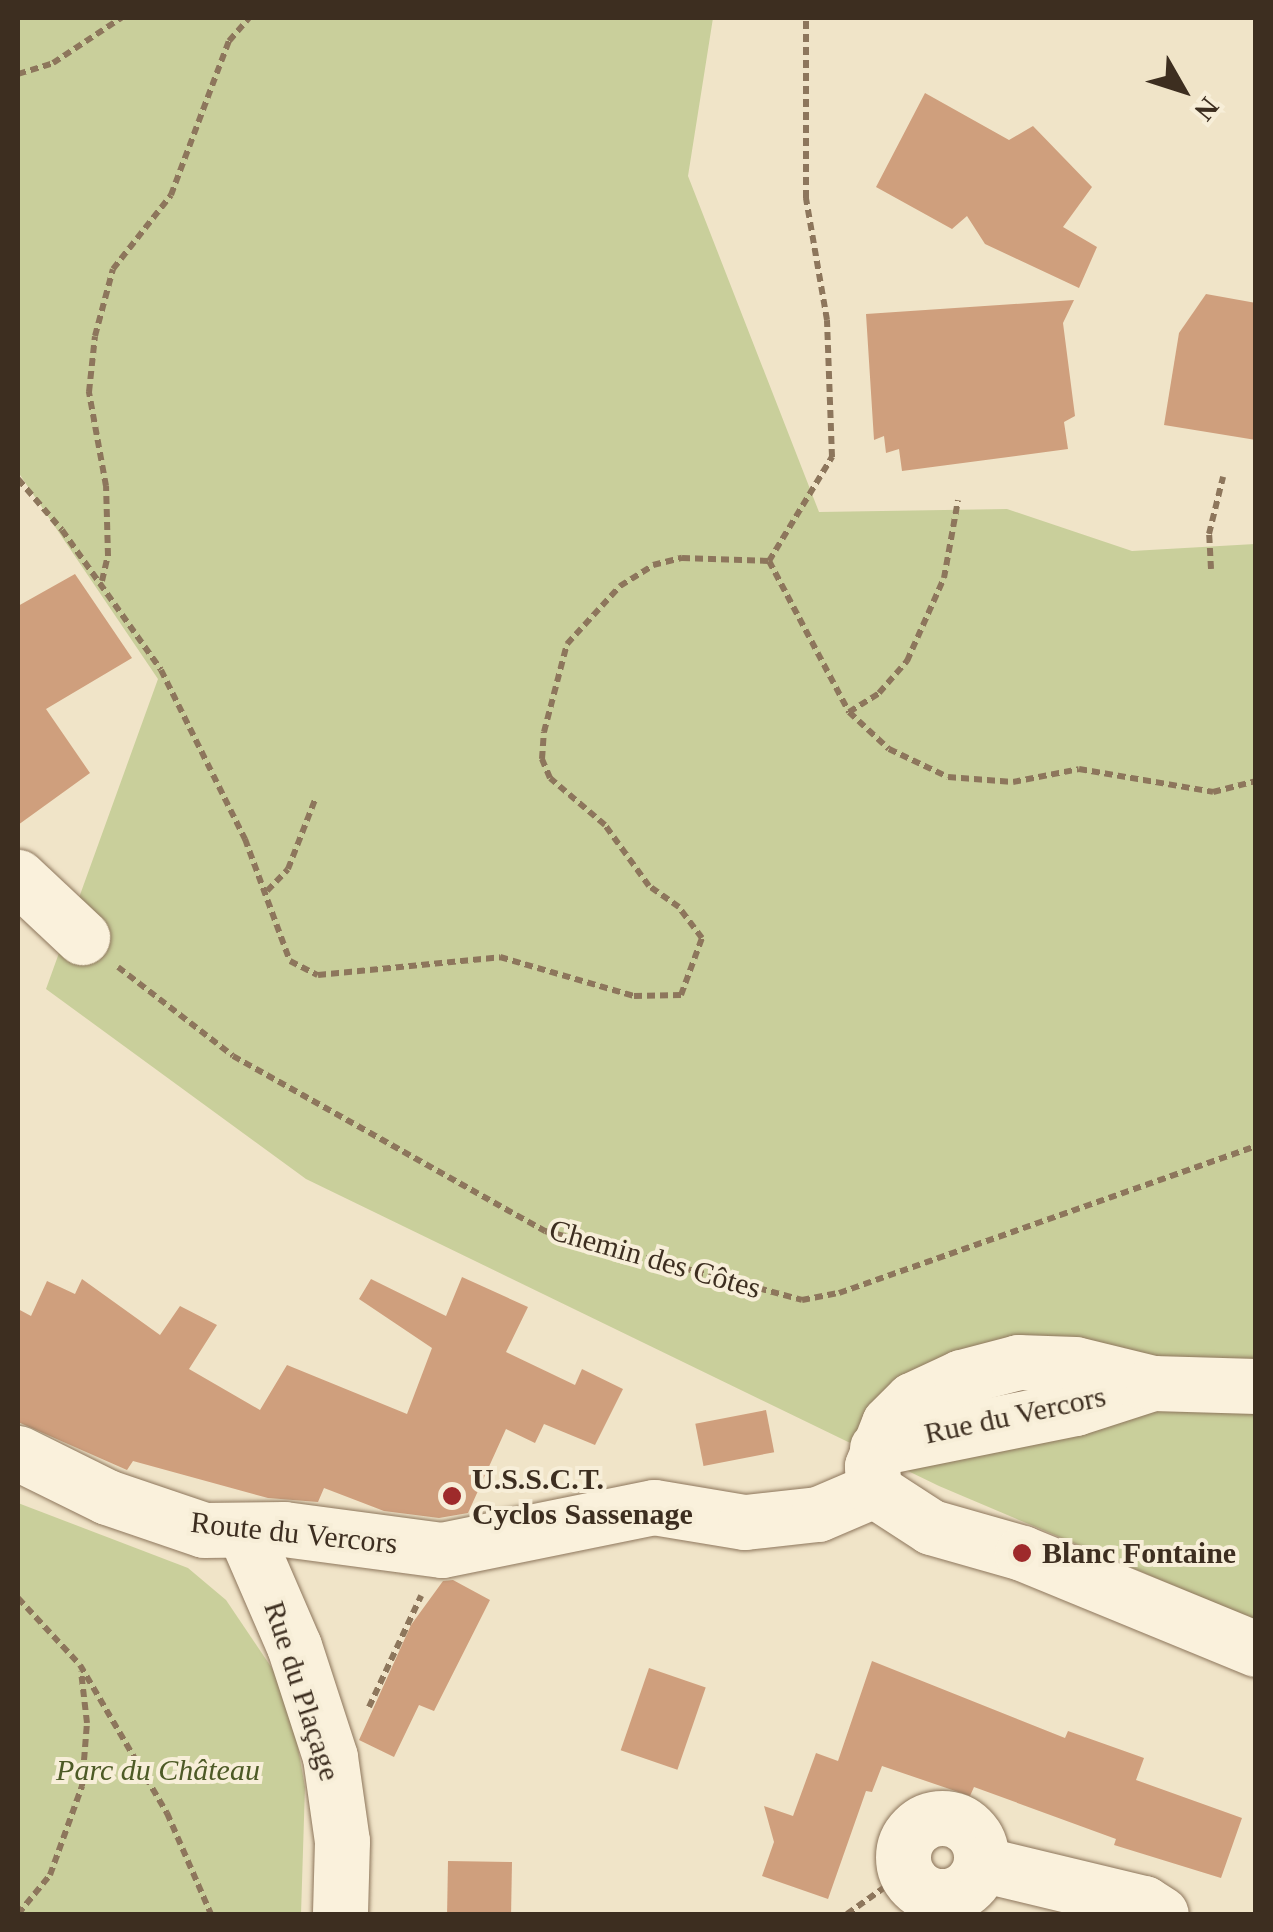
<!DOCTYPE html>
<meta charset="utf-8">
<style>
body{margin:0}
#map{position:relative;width:1273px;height:1932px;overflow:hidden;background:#f0e4c8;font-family:Georgia,serif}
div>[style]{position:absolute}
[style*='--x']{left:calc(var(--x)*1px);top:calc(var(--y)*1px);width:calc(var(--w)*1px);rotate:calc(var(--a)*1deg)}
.green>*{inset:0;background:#c9cf9b}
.building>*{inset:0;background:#cf9f7d;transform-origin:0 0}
.path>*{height:6px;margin-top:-3px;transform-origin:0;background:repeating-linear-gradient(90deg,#8d765c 0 8px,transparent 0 13px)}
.roads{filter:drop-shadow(0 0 2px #8d765c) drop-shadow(0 0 2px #8d765c)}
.minor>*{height:55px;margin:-27.5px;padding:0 27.5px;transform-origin:27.5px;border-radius:27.5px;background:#faf1dc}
.minor>.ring{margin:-27.5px;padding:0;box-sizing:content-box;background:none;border:55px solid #faf1dc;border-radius:50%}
.dots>*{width:28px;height:28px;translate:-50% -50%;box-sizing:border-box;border:5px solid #f7eed8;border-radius:50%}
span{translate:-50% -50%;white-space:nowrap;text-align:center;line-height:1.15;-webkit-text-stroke:8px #f7eed8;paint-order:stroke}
.street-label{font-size:30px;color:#3d2e20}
.poi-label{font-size:30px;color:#3d2e20;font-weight:700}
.left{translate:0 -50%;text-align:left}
.park-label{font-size:30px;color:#4d5a26;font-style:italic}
.frame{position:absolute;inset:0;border:20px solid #3d2e20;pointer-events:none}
.north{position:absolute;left:1133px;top:40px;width:100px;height:100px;-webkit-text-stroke:8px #f7eed8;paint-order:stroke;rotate:129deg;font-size:28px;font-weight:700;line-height:40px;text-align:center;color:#3d2e20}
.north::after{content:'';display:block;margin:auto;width:35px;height:45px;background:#3d2e20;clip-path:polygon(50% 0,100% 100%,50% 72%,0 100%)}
</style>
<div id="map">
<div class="green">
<div style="clip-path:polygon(18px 18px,713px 18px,688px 176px,819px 512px,1007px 509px,1132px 551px,1255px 544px,1255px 1620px,939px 1486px,306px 1179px,46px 989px,158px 679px,18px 472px)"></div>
<div style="clip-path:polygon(18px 1503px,188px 1568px,226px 1600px,288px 1692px,305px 1787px,301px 1914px,18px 1914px)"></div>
</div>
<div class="building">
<div style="clip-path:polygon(925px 93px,1009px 140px,1033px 126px,1092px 187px,1063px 227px,1097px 247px,1079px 288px,985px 244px,967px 216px,952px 229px,876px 187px)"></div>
<div style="clip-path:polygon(1206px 294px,1256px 303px,1256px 440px,1164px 425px,1179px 333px)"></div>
<div style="clip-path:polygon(1074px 300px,1063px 323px,1075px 416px,1064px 422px,1068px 449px,902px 471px,899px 449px,886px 453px,884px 436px,874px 440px,866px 314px)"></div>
<div style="clip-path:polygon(75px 574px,132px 658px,46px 709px,90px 773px,18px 825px,18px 606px)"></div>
<div style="clip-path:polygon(462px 1277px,528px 1307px,506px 1352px,575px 1385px,582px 1369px,623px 1389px,595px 1445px,544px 1424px,535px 1443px,506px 1429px,468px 1513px,439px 1518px,384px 1511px,324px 1488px,318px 1502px,268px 1498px,133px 1461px,127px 1470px,18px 1422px,18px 1309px,31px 1316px,47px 1281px,75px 1294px,82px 1279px,160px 1335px,180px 1306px,217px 1325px,189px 1369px,260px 1410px,287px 1365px,407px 1414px,432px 1348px,359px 1299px,371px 1279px,446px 1316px)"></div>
<div style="left:766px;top:1410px;width:43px;height:72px;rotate:79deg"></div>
<div style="clip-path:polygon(453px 1580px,490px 1600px,434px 1711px,419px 1705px,394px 1757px,359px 1740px,411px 1625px,443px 1581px)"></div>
<div style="clip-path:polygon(872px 1661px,1065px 1738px,1068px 1731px,1144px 1758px,1136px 1780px,1242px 1818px,1221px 1878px,1114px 1845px,1116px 1839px,974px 1787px,970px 1796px,882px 1766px,872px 1792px,866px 1791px,828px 1899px,762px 1876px,774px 1842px,764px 1806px,793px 1816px,816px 1753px,838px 1761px)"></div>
<div style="left:649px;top:1668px;width:60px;height:87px;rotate:19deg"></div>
<div style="left:448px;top:1861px;width:64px;height:53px;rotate:1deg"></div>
</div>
<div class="path">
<div style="--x:18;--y:74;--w:37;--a:-17"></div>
<div style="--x:53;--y:63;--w:82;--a:-33.5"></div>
<div style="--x:18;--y:479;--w:67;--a:49.2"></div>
<div style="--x:62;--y:530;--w:171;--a:54.7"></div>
<div style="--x:161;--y:670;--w:189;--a:63.6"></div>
<div style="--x:245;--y:839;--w:130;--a:69.8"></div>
<div style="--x:290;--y:961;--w:31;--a:27"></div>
<div style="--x:318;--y:975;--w:183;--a:-5.6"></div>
<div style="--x:500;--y:957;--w:140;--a:16.2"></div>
<div style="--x:634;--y:996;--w:47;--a:-1.2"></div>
<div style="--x:681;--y:995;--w:61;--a:-69.8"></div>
<div style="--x:702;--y:938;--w:39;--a:-127"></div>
<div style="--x:679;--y:907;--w:37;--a:-145"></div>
<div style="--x:649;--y:886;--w:75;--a:-125.8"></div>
<div style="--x:605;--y:825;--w:72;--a:-139.5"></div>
<div style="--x:550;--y:778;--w:21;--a:-113"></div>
<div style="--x:542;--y:759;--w:27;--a:-86"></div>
<div style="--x:544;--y:732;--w:91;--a:-75.4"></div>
<div style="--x:567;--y:644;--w:79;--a:-47.6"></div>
<div style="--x:620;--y:586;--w:39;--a:-32"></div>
<div style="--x:653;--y:565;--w:30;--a:-14"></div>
<div style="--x:682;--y:558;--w:87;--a:2"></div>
<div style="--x:769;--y:561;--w:122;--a:-58.8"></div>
<div style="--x:832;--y:457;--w:137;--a:-92.1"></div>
<div style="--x:827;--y:320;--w:124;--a:-99.8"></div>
<div style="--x:806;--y:198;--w:180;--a:-90"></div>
<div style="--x:769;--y:561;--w:171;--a:62.1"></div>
<div style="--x:849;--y:712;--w:54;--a:42.8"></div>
<div style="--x:889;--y:749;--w:65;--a:25.4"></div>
<div style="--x:948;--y:777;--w:65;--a:4.4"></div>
<div style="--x:1013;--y:782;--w:67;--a:-11.1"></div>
<div style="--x:1079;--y:769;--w:136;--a:9.7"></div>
<div style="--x:1213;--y:792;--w:44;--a:-14.3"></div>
<div style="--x:1211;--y:569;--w:35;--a:-93"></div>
<div style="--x:1209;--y:534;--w:59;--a:-76.2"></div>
<div style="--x:102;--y:581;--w:26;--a:-77"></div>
<div style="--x:108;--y:556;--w:70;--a:-91.6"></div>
<div style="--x:106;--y:486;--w:96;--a:-100.3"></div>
<div style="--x:89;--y:392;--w:56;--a:-83.9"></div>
<div style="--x:95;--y:336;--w:69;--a:-75"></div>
<div style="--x:113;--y:269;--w:94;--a:-51.9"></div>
<div style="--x:171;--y:195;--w:165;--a:-69.4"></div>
<div style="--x:229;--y:41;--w:30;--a:-49"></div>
<div style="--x:849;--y:712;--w:36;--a:-32"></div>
<div style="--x:879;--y:693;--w:43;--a:-48.8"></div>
<div style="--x:907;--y:661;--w:91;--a:-66"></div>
<div style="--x:944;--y:578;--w:79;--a:-79.8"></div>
<div style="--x:267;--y:891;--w:30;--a:-46"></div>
<div style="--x:288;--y:869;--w:77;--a:-68.7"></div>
<div style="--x:118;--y:967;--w:145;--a:37.7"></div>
<div style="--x:233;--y:1056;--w:358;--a:29.3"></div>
<div style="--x:545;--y:1231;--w:266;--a:15"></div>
<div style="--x:802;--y:1300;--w:38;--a:-11"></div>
<div style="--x:839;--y:1293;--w:442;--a:-19.4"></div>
<div style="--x:18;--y:1598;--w:91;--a:47.2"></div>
<div style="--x:80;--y:1665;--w:172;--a:59.6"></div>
<div style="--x:167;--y:1813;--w:110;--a:66.5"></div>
<div style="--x:369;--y:1707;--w:123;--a:-64.9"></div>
<div style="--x:18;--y:1914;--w:50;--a:-50.6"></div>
<div style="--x:50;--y:1875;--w:95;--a:-70.2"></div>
<div style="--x:82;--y:1786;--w:63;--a:-85.5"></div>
<div style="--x:87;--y:1723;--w:52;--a:-96.6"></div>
<div style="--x:847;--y:1914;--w:72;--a:-35.4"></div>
</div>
<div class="roads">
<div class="minor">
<div style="--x:18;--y:877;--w:88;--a:43.2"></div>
<div style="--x:877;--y:1448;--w:202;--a:-11.4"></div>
<div style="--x:1075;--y:1408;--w:82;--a:-17.8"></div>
<div style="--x:18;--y:1453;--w:99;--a:26.3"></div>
<div style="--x:107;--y:1497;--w:102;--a:18.8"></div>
<div style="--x:204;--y:1530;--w:80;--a:-0.7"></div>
<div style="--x:284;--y:1529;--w:159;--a:7.6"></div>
<div style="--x:442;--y:1550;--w:216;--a:-11.5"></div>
<div style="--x:654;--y:1507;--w:92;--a:9.4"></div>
<div style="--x:745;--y:1522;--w:73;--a:-6.3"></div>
<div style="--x:818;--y:1514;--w:61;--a:-23.2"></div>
<div style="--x:874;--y:1490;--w:24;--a:-95"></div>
<div style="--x:872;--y:1466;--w:46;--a:-68.4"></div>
<div style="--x:889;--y:1423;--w:33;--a:-45"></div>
<div style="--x:912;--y:1400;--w:54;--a:-25.1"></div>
<div style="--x:961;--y:1377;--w:59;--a:-14.7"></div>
<div style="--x:1018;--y:1362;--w:57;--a:2"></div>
<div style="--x:1075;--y:1364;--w:80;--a:13.7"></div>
<div style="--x:1153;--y:1383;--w:103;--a:1.7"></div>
<div style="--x:874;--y:1490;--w:68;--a:33"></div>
<div style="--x:931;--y:1527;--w:95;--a:15.9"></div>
<div style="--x:1022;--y:1553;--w:253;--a:22.3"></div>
<div style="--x:245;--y:1533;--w:123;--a:66.6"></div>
<div style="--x:294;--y:1646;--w:117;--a:72"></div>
<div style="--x:330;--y:1757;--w:85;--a:81.9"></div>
<div style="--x:342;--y:1841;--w:73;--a:91.6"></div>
<div class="ring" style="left:903px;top:1818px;width:23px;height:23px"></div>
<div style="--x:981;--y:1864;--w:168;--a:13.5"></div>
<div style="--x:1144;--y:1903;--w:20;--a:33"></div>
</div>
</div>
<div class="dots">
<div style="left:452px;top:1496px;background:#9e2a2b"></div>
<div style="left:1022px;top:1553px;background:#9e2a2b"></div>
</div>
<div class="street-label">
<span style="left:655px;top:1259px;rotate:16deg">Chemin des Côtes</span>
<span style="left:1015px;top:1415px;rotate:-12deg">Rue du Vercors</span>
<span style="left:294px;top:1533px;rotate:6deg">Route du Vercors</span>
<span style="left:302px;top:1691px;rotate:72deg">Rue du Plaçage</span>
</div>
<div class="poi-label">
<span class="left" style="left:472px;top:1496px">U.S.S.C.T.<br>Cyclos Sassenage</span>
<span class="left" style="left:1042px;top:1553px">Blanc Fontaine</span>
</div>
<div class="park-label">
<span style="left:158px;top:1770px">Parc du Château</span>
</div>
<div class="frame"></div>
<div class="north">N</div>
</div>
